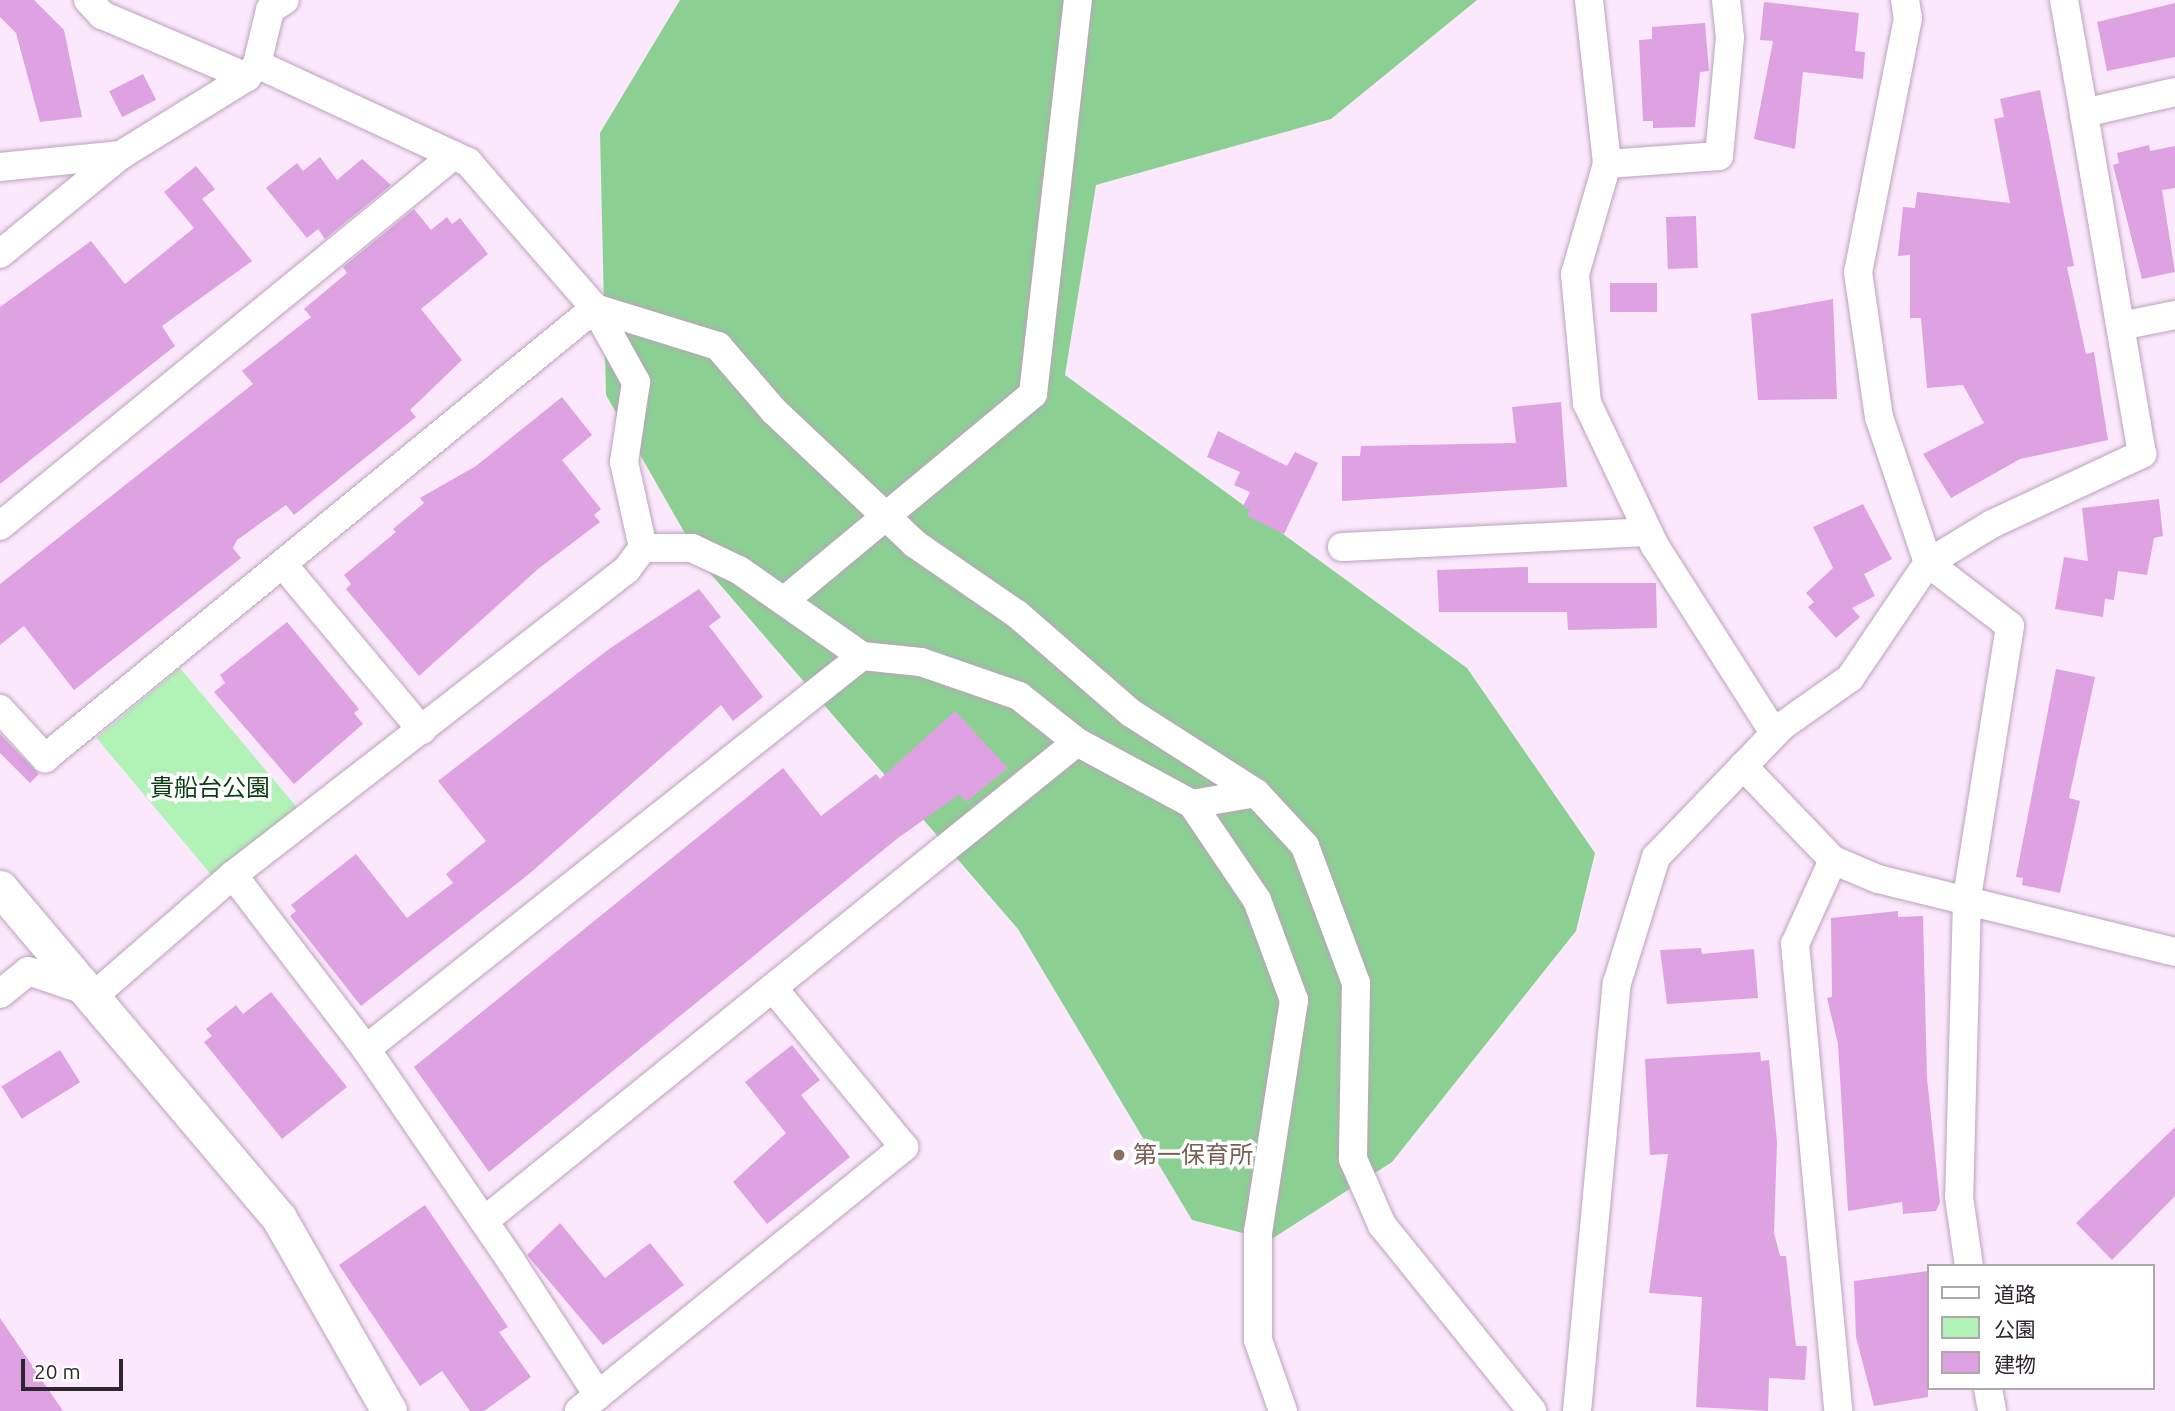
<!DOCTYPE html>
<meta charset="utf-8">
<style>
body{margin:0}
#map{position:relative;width:2175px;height:1411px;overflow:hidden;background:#fce8fd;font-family:Ubuntu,"Noto Sans JP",sans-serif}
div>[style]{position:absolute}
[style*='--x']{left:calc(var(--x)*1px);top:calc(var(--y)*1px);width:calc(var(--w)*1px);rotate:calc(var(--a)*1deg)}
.green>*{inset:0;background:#b1f2b7;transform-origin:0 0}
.forest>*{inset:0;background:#8bd092}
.building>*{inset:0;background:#dea1e2;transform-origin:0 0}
.roads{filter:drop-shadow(0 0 2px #bba3bc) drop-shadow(0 0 2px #bba3bc)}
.minor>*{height:28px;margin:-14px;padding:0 14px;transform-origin:14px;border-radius:14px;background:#fff}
.tertiary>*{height:35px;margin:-17.5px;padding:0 17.5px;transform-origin:17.5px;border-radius:17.5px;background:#fff}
.dots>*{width:19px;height:19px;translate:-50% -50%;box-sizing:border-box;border:4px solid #fff;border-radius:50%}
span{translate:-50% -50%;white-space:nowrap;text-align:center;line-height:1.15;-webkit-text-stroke:7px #fff;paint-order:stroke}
.park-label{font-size:24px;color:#0b3d15}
.education-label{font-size:24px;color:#785e54}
.left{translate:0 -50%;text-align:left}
.legend{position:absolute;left:1927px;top:1264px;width:228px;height:126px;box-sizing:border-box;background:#fff;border:2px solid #aca8ac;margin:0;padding:9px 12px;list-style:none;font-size:21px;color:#302630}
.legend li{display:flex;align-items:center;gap:14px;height:35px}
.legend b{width:35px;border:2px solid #aca8ac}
.scale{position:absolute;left:21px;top:1359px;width:102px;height:32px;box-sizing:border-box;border:4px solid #302630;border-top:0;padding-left:9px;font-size:21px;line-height:24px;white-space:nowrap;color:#302630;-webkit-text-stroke:5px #fff;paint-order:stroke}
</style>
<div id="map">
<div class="green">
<div style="left:180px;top:668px;width:186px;height:109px;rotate:50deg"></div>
</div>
<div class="forest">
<div style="clip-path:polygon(680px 0,1477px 0,1331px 119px,1096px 185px,1065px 375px,1467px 668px,1595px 853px,1576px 931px,1392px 1162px,1270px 1240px,1192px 1220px,1018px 929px,703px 565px,606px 395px,600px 133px)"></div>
</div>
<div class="building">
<div style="clip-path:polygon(0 0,34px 0,64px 30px,82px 117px,40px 122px,16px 33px,0 17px)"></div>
<div style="clip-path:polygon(1764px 2px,1859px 13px,1855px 51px,1865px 52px,1863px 79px,1803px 72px,1795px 149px,1754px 139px,1773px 41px,1760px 40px)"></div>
<div style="clip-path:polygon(2175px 3px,2175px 57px,2107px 71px,2097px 22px)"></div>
<div style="clip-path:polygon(1705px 23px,1709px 71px,1700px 72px,1695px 127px,1653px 128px,1653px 121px,1643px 121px,1639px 40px,1652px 39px,1652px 27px)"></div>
<div style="left:143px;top:74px;width:29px;height:38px;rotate:63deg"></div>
<div style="clip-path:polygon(2040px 90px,2074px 266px,2067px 267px,2086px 354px,2094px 352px,2108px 440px,2020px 459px,1951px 498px,1923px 454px,1984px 423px,1963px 385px,1927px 388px,1921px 318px,1910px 318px,1910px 255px,1898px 256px,1903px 207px,1915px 208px,1917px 192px,2010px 203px,1994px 119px,2004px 117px,2000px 99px)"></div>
<div style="clip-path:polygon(2149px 145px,2150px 151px,2175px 146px,2175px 188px,2162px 190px,2175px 272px,2142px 279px,2113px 165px,2119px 163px,2117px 153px)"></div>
<div style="clip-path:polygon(320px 157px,337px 180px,362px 159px,391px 185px,325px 239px,318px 229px,307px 238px,266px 188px,297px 163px,303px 171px)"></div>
<div style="clip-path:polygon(196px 166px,215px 189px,202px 199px,252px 261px,162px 326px,175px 346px,0 484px,0 307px,91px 241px,125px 284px,194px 228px,164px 192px)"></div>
<div style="clip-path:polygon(414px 209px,431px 230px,447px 217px,452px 224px,460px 218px,488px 254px,421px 309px,462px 360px,410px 410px,416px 417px,294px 515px,286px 505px,237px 540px,233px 548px,241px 558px,74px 690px,24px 626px,0 645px,0 584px,253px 384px,242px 371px,311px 317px,304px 309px,347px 273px,343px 267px)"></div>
<div style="left:1696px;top:216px;width:52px;height:30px;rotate:88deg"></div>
<div style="left:1657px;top:283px;width:29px;height:47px;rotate:90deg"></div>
<div style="clip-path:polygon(1833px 299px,1837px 399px,1758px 400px,1751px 314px)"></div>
<div style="clip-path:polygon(562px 397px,592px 435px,562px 460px,601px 509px,594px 515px,600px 522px,538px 569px,419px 676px,346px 589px,351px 584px,344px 575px,396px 532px,393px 529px,424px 503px,420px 498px,476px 466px)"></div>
<div style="clip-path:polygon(1561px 402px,1567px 487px,1342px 501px,1342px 456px,1360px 456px,1361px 446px,1516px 443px,1512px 407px)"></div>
<div style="clip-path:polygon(1218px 431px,1287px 466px,1295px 452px,1318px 463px,1284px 534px,1247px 516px,1250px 510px,1243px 506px,1250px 492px,1234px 485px,1240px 472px,1207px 457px)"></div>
<div style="clip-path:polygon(2159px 499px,2163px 536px,2154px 538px,2147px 575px,2118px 571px,2114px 600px,2105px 599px,2103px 617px,2055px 609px,2064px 557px,2088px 561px,2082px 508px)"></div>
<div style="clip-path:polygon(1863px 504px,1892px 559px,1864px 574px,1875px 596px,1852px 608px,1860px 617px,1836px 638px,1808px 607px,1814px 602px,1806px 593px,1833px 568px,1813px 527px)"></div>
<div style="clip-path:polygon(1528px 567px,1528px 583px,1656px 583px,1657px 628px,1568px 630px,1567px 612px,1439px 612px,1437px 570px)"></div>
<div style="clip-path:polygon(699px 589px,721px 617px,709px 626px,763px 697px,733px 721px,721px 705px,529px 874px,361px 1006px,290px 916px,296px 911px,291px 905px,356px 854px,407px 918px,453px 883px,446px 874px,486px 841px,438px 781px,609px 649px)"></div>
<div style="clip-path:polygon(287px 622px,359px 709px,354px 713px,363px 724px,294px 784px,214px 692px,225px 683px,220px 675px)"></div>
<div style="clip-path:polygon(2056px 669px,2095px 677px,2069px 798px,2080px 801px,2060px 893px,2022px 885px,2023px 878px,2016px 877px)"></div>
<div style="clip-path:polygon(955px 711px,1008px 768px,966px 802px,960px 794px,898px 838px,489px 1172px,414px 1067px,783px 768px,821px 816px,876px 774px,880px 779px)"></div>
<div style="clip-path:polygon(0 734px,39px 774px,30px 783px,0 753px)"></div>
<div style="clip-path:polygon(1898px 911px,1898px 917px,1923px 916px,1927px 1078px,1940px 1202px,1936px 1211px,1903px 1214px,1902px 1202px,1848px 1211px,1838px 1044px,1827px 998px,1832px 997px,1831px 918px)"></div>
<div style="clip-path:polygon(1701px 948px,1702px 954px,1754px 949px,1758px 998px,1667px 1004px,1660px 950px)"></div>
<div style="clip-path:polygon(271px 992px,347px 1087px,282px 1139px,204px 1042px,212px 1036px,206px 1029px,236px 1005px,243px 1014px)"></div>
<div style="clip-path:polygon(792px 1045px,820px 1080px,801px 1095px,850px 1157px,767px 1224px,733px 1182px,786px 1133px,745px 1082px)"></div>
<div style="left:60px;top:1050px;width:38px;height:69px;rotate:58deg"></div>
<div style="clip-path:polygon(1760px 1052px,1761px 1061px,1769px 1060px,1777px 1142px,1774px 1233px,1780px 1256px,1786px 1256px,1796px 1346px,1807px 1346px,1805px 1380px,1769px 1378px,1768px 1411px,1696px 1407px,1702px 1297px,1649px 1293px,1668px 1154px,1650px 1155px,1645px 1059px)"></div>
<div style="clip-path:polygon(2175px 1127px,2175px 1196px,2112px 1260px,2076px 1223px)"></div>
<div style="clip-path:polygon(425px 1205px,508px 1327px,499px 1332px,531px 1377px,484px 1411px,470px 1411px,442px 1371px,420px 1386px,339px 1265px)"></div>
<div style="clip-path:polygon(560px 1223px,605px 1278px,650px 1243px,684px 1285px,603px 1345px,527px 1255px)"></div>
<div style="clip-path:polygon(1928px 1271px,1928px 1397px,1874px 1406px,1856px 1337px,1854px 1281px)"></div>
<div style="clip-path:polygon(0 1318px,63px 1411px,0 1411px)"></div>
</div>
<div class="roads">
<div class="minor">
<div style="--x:88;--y:0;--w:21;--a:47"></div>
<div style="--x:102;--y:15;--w:158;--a:23.2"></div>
<div style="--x:1589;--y:0;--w:165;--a:83.7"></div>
<div style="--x:1607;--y:164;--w:115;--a:106.2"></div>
<div style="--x:1575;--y:274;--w:130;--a:84.7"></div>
<div style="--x:1587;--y:403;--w:158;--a:64.6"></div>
<div style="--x:1655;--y:546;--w:222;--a:57.5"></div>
<div style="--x:1905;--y:0;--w:18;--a:81"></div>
<div style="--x:1908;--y:18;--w:259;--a:101.1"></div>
<div style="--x:1858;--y:272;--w:147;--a:81.8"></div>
<div style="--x:1879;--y:417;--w:154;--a:71.4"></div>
<div style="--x:1928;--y:563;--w:103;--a:37.5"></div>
<div style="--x:2010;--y:626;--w:276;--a:99"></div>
<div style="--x:1967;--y:899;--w:298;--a:91.5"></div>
<div style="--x:1959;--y:1197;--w:70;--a:81.8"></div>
<div style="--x:2064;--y:0;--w:115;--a:80"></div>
<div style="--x:257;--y:64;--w:233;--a:24.9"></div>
<div style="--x:468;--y:162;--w:194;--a:49"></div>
<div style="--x:595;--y:308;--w:85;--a:61"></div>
<div style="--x:636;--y:382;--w:81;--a:98.5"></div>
<div style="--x:624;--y:462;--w:88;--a:77.5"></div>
<div style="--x:1607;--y:164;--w:112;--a:-4.1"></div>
<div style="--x:1719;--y:156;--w:119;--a:-84.7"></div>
<div style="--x:1730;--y:38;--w:38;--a:-96"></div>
<div style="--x:0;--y:167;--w:122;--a:-5.7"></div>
<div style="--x:121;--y:155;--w:148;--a:-31.8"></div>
<div style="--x:247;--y:77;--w:16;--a:-52"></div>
<div style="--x:257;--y:64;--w:56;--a:-76.5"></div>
<div style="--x:270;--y:10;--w:18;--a:-34"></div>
<div style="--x:0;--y:254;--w:156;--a:-39.3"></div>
<div style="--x:595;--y:308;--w:129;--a:17.2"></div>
<div style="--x:718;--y:346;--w:86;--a:49.3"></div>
<div style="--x:774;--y:411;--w:194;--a:43.3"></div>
<div style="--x:915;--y:544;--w:124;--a:34.5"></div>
<div style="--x:1017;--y:614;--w:151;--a:41"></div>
<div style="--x:1131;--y:713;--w:148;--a:32.6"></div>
<div style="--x:1256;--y:793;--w:72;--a:47.2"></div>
<div style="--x:1305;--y:846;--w:146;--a:69.6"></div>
<div style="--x:1356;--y:983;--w:176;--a:91"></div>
<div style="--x:1353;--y:1159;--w:72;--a:66.3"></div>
<div style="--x:1382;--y:1225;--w:239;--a:51.1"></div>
<div style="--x:2121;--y:326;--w:55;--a:-11.5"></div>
<div style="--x:0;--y:526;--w:586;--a:-39.26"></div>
<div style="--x:1342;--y:547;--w:306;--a:-2.8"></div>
<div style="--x:643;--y:548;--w:49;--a:0"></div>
<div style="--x:692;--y:548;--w:52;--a:25.1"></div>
<div style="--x:739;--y:570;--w:150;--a:35"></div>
<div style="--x:862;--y:656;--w:59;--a:5.8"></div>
<div style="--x:921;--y:662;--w:104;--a:19.1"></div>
<div style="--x:1019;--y:696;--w:74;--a:38.4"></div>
<div style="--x:1077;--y:742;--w:131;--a:28.3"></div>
<div style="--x:1192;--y:804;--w:116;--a:55.9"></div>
<div style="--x:1257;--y:900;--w:107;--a:69.7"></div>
<div style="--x:1294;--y:1000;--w:235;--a:98.8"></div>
<div style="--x:1258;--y:1232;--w:108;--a:90"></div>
<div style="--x:1258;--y:1340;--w:75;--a:70.6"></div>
<div style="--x:285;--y:567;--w:213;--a:50"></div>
<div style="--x:785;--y:600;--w:322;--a:-39.7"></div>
<div style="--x:1033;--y:394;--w:397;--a:-83.5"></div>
<div style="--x:0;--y:709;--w:67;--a:47.4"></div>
<div style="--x:45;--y:758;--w:711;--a:-39.29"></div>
<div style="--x:1743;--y:766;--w:130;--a:46.2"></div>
<div style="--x:1833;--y:860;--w:49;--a:22.9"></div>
<div style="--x:1878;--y:879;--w:306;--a:13.8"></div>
<div style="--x:1192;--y:804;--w:65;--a:-9.8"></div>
<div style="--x:1833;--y:860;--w:92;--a:114.3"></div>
<div style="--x:1795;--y:944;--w:469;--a:84.7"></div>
<div style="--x:233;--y:875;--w:219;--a:52.6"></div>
<div style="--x:366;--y:1049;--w:257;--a:55.6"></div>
<div style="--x:511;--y:1261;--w:160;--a:57"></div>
<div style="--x:598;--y:1395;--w:25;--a:140"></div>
<div style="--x:0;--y:994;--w:36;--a:-39"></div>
<div style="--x:28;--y:971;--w:72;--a:18.7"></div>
<div style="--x:96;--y:994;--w:181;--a:-41"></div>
<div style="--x:233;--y:875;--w:499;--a:-37.8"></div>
<div style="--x:627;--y:569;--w:26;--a:-53"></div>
<div style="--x:366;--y:1049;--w:633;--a:-38.39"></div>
<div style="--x:484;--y:1221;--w:762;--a:-38.93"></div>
<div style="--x:1988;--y:1388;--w:23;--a:80"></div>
<div style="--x:598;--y:1395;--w:394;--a:-39"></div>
<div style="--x:904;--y:1147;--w:206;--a:-129.5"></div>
<div style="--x:1577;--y:1411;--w:430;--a:-84.7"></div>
<div style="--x:1617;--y:983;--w:132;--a:-72.8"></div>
<div style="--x:1656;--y:857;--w:182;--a:-46.1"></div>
<div style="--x:1782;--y:726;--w:83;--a:-35.2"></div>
<div style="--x:1850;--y:678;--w:139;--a:-55.9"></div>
<div style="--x:1928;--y:563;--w:75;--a:-31.4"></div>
<div style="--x:1992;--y:524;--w:166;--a:-25"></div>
<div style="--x:2142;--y:454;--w:346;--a:-99.7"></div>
<div style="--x:2084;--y:113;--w:93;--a:-13"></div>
</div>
<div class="tertiary">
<div style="--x:0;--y:888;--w:432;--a:49.8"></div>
<div style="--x:279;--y:1218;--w:222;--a:60.3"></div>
</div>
</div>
<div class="dots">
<div style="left:1119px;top:1155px;background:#8d6e63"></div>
</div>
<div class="park-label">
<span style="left:210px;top:788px">貴船台公園</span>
</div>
<div class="education-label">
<span class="left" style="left:1133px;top:1155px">第一保育所</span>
</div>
<ul class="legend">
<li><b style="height:9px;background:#fff"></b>道路</li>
<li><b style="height:19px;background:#b1f2b7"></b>公園</li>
<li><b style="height:19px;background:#dea1e2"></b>建物</li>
</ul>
<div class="scale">20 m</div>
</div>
